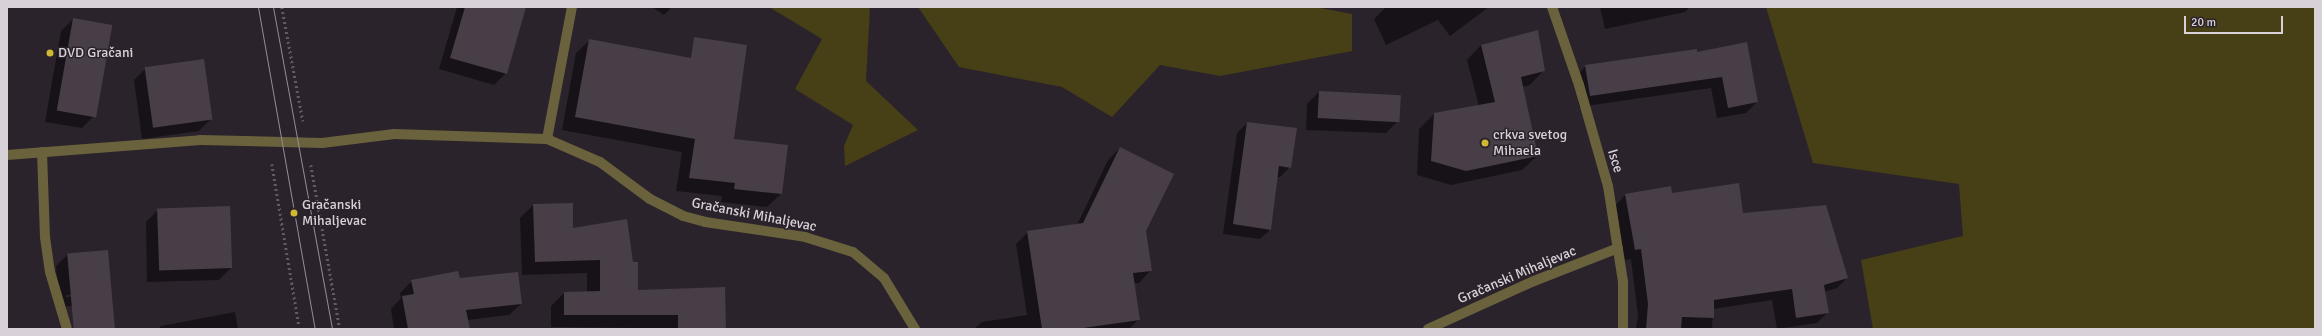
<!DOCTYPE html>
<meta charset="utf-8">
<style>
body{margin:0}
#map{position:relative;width:2322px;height:336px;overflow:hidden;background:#2b232b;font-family:Signika,sans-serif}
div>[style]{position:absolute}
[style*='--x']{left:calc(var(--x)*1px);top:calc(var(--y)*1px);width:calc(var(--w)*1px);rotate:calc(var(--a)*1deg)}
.green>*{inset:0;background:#473f16}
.shadow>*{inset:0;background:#0007}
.building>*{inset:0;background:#473e47;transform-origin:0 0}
.path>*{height:2.5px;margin-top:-1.25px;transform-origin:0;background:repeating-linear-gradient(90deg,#625b62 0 2px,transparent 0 5px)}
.minor>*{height:10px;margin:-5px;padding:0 5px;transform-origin:5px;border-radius:5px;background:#6a623c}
.tertiary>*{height:10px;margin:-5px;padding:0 5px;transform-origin:5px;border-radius:5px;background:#6a623c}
.tram>*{height:1px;margin:-0.5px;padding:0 0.5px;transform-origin:0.5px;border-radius:0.5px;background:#958e95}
.dots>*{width:11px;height:11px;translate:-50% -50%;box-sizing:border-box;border:2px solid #2b232b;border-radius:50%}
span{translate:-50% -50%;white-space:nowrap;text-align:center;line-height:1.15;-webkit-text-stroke:3px #2b232b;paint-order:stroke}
.poi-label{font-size:14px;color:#d8d2d8}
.left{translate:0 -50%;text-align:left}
.street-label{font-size:14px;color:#d8d2d8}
.frame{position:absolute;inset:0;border:8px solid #d8d2d8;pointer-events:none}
.scale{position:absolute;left:2184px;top:16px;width:99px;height:18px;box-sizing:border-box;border:2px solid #d8d2d8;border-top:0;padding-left:5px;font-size:12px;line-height:14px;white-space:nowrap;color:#d8d2d8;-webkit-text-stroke:3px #2b232b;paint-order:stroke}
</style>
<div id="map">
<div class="green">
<div style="clip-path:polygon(769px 7px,870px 7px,866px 81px,918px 130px,845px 166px,844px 146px,853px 125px,795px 89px,822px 39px)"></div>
<div style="clip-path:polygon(918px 7px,1315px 7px,1352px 14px,1352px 51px,1220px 76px,1160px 65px,1112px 117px,1062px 87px,959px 67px)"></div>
<div style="clip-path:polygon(1766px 7px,2315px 7px,2315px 329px,1873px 329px,1861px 260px,1963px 236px,1959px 184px,1813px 163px)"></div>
</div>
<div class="shadow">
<div style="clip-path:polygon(457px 7px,525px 7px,506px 73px,494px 85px,439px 69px)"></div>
<div style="clip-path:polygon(652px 7px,672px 7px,664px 15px)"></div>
<div style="clip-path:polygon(1386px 7px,1489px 7px,1450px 36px,1438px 20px,1386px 45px,1374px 19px)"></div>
<div style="clip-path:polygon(1600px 7px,1690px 7px,1685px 12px,1605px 29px)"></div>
<div style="clip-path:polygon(73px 19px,94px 116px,82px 128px,45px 122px,61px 31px)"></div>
<div style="clip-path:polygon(590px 40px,732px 140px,781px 194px,767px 207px,721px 202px,722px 196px,676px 191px,682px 152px,562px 130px,576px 53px)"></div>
<div style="clip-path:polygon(1481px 45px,1544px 70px,1530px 85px,1522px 87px,1537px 156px,1522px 170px,1451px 185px,1417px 175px,1419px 129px,1434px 114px,1479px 106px,1467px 60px)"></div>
<div style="clip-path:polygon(1696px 53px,1757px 102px,1746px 113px,1717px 118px,1711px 88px,1579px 107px,1575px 77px,1586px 66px)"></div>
<div style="clip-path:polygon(146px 68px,211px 119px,199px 131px,142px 139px,134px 80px)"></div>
<div style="clip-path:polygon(1319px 92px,1398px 121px,1386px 133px,1306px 130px,1307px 104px)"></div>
<div style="clip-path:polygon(1247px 123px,1290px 167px,1280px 177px,1277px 177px,1271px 229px,1260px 239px,1223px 234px,1237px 133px)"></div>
<div style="clip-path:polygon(1120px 148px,1145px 231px,1151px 270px,1139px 283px,1134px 283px,1139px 319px,1129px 329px,974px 329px,982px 322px,1027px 315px,1016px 244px,1028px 232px,1077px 225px,1108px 160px)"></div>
<div style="clip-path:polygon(1670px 187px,1671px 194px,1742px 214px,1847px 278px,1837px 288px,1824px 292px,1828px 312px,1817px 323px,1777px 329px,1772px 300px,1713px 309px,1712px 329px,1636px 329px,1638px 315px,1631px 259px,1625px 260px,1615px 206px,1625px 195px)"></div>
<div style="clip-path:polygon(533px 205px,573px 229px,637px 291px,725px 329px,551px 327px,551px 306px,564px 293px,587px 292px,587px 273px,522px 275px,520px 218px)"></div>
<div style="clip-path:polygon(229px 207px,231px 268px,219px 280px,147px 282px,146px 222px,158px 210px)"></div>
<div style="clip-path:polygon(evenodd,107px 251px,111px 292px,99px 304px,59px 307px,56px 266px,68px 254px,107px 251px,99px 292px,99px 294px,66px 297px,66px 295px,99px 292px)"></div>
<div style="clip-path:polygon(459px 279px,521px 304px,509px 315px,467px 320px,469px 329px,394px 329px,391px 309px,401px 298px,400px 293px,412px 281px)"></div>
<div style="clip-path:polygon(235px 312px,238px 329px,158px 329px,161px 326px)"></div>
</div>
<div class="building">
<div style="clip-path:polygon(465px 7px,526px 7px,507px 74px,450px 58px)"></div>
<div style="left:73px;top:18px;width:40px;height:94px;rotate:10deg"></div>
<div style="clip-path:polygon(1538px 30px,1545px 71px,1521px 77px,1538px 156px,1466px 171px,1431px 161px,1434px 113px,1495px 102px,1481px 45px)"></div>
<div style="clip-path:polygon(694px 37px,747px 45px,734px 139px,788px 145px,782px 194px,734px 189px,735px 183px,689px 178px,695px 139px,575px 117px,589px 39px,691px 58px)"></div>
<div style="clip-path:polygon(1747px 42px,1758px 102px,1728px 108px,1722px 77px,1590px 96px,1585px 65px,1697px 49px,1697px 52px)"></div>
<div style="left:204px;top:59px;width:61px;height:60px;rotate:82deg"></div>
<div style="left:1319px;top:91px;width:82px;height:27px;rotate:3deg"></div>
<div style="clip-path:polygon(1247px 122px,1297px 128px,1291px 168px,1279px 166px,1271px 230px,1233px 224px)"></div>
<div style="clip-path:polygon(1120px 147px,1174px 174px,1146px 231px,1152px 271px,1133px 273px,1140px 320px,1076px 329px,1042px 329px,1027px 231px,1083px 223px)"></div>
<div style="clip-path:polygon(1739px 183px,1743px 213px,1826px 205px,1848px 278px,1824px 285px,1829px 313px,1796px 318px,1792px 289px,1714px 300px,1714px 318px,1682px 317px,1681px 329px,1646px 329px,1648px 304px,1641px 249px,1635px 250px,1625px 194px,1671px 186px,1672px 193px)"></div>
<div style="clip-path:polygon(573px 203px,573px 228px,627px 219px,633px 262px,638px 262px,638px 290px,725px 287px,726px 329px,678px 329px,678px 315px,564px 315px,564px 292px,600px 291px,600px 260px,535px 262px,533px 204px)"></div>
<div style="left:230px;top:206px;width:62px;height:73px;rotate:88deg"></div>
<div style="left:108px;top:250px;width:79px;height:41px;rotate:85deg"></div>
<div style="clip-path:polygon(458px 271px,460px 278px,518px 272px,522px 304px,466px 310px,470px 329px,408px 329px,402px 296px,414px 294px,411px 280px)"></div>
</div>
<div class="path">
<div style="--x:282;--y:7;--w:116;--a:79.6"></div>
<div style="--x:272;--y:164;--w:163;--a:80.5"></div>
<div style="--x:311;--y:165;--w:167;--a:80"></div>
</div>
<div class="minor">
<div style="--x:547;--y:139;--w:134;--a:-79.3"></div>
<div style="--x:42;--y:152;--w:85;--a:88"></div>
<div style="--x:45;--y:237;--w:35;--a:82"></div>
<div style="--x:50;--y:272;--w:59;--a:73.4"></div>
<div style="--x:7;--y:155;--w:194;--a:-4.4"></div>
<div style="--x:200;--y:140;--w:122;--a:1.4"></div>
<div style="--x:322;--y:143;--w:73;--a:-7.1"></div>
<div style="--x:394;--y:134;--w:153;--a:1.9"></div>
<div style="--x:547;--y:139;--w:58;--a:23.5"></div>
<div style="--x:600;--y:162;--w:62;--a:36.5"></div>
<div style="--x:650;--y:199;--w:37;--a:27"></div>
<div style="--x:683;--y:216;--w:23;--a:15"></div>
<div style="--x:705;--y:222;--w:101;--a:8.5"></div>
<div style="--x:805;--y:237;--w:50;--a:17.4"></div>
<div style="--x:853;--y:252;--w:40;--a:40"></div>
<div style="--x:884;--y:278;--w:60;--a:58.7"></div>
<div style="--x:1428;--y:329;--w:116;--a:-24.4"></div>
<div style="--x:1534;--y:281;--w:90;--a:-21.4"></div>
</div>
<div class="tertiary">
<div style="--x:1552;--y:7;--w:83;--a:70.9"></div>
<div style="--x:1579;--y:85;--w:105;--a:74"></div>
<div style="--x:1608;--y:186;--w:97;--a:81.1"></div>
<div style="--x:1623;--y:282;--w:47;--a:90"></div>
</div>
<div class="tram">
<div style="--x:258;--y:7;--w:327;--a:80"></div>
<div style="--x:273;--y:7;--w:327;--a:79.6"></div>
</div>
<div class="dots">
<div style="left:50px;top:53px;background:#d0b837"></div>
<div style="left:1485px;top:143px;background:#d0b837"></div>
<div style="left:294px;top:213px;background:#d0b837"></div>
</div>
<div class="poi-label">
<span class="left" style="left:58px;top:53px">DVD Gračani</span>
<span class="left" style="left:1493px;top:143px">crkva svetog<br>Mihaela</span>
<span class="left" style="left:302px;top:213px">Gračanski<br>Mihaljevac</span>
</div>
<div class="street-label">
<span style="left:1615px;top:161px;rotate:73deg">Isce</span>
<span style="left:754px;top:215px;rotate:11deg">Gračanski Mihaljevac</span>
<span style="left:1517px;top:275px;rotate:-23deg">Gračanski Mihaljevac</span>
</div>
<div class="frame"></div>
<div class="scale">20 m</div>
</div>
